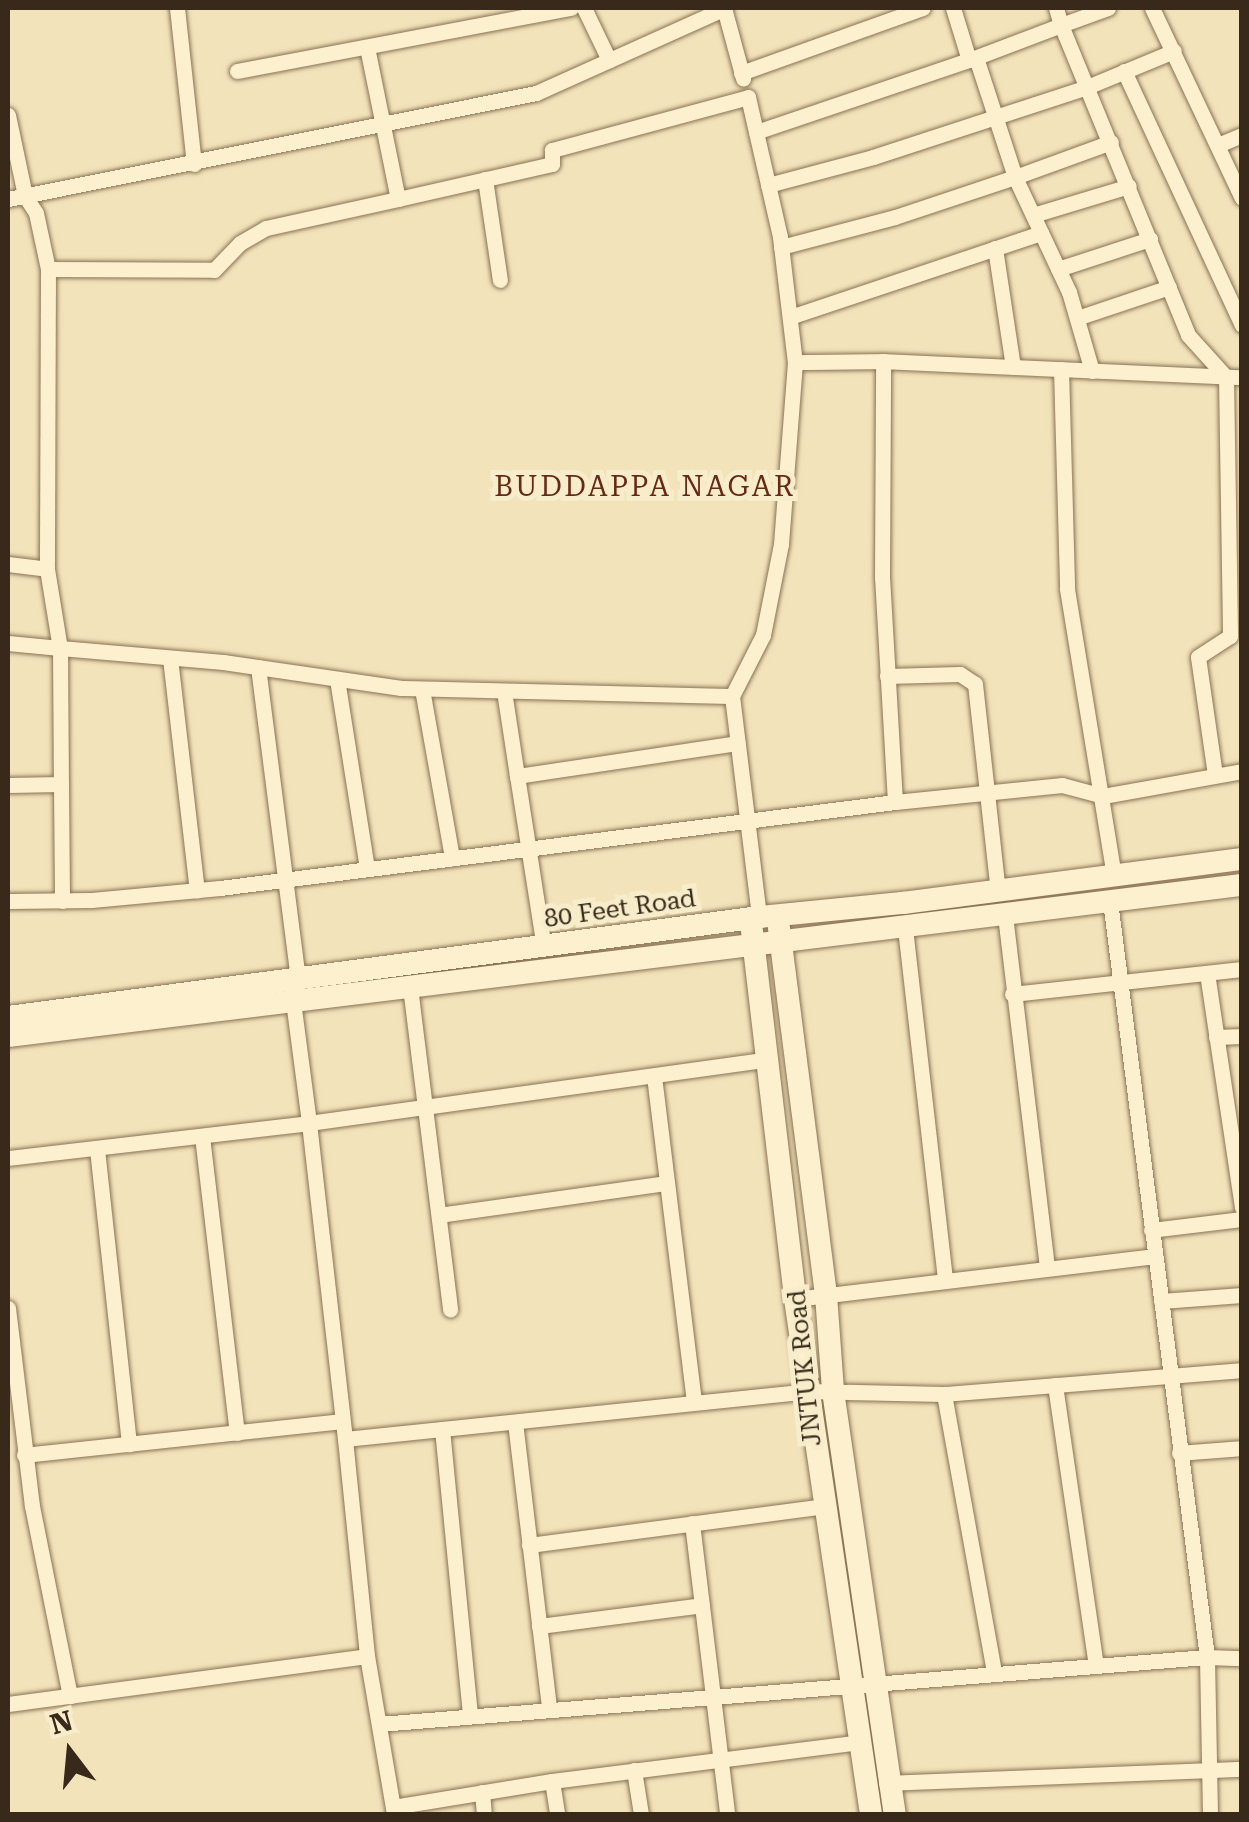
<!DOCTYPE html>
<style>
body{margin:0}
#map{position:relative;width:1249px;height:1822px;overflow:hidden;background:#f2e3bb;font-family:"Roboto Serif",serif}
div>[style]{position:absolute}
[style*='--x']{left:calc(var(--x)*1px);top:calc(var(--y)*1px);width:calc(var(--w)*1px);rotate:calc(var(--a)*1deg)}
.roads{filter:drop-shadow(0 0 2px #8a7253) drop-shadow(0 0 2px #8a7253)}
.street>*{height:15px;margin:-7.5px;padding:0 7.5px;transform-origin:7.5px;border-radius:7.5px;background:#fcf0ce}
.secondary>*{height:22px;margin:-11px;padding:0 11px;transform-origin:11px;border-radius:11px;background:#fcf0ce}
span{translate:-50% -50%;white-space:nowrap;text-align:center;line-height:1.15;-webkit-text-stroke:10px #f8edcb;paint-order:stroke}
.street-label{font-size:25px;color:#38291a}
.neighbourhood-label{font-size:28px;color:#682a15;letter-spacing:2.5px}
.frame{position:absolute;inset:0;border:10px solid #38291a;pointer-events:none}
.north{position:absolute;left:20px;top:1702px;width:100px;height:100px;-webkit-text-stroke:8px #f8edcb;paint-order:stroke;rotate:344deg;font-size:28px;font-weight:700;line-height:40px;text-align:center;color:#38291a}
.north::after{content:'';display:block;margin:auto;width:35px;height:45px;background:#38291a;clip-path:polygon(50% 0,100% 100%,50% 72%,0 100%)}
</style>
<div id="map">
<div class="roads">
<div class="street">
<div style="--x:177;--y:8;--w:157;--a:83.8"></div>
<div style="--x:584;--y:8;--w:58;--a:64.3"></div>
<div style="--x:724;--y:8;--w:73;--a:74.8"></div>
<div style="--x:953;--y:8;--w:54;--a:72.9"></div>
<div style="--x:969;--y:60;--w:98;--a:-20.8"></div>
<div style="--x:1061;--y:25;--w:335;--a:67.7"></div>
<div style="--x:1188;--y:335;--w:57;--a:47.9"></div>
<div style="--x:1226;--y:377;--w:259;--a:89.1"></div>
<div style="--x:1230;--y:636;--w:38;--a:147"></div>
<div style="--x:1198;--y:657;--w:119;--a:81.8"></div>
<div style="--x:1056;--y:8;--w:18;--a:74"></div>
<div style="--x:1061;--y:25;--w:50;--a:-19.9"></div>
<div style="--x:1152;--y:8;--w:210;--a:64.7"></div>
<div style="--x:367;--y:47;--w:155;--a:78.5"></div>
<div style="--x:398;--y:199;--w:158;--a:-12.8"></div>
<div style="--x:552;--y:164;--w:14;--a:-90"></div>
<div style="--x:552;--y:150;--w:203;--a:-15.1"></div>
<div style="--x:748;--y:97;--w:144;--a:77.1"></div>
<div style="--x:780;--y:237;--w:126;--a:83.2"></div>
<div style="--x:795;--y:362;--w:183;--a:94.4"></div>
<div style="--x:781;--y:544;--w:93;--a:101.2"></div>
<div style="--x:763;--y:635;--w:68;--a:116.9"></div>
<div style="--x:732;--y:696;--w:223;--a:83"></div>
<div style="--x:237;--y:71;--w:340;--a:-10.7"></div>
<div style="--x:1124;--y:71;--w:280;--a:65.1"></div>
<div style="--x:741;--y:73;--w:193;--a:-19.7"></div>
<div style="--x:8;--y:115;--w:83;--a:78.1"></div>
<div style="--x:25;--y:196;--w:20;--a:57"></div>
<div style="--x:36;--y:213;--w:57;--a:77.9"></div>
<div style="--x:48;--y:269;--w:300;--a:90.2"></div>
<div style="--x:756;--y:132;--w:225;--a:-18.7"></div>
<div style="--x:1218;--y:145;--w:26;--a:-23"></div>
<div style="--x:485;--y:179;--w:102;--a:81.6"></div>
<div style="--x:768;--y:185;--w:109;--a:-14.9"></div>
<div style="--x:873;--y:157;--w:225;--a:-18.1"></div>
<div style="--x:1087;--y:87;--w:94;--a:-22.5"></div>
<div style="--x:8;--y:199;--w:539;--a:-11.35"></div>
<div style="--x:536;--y:93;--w:207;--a:-24.2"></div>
<div style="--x:1033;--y:215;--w:100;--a:-16.8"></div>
<div style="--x:781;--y:247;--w:118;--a:-14.7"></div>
<div style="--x:895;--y:217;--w:126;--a:-18.4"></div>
<div style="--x:1015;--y:177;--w:125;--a:-108.1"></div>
<div style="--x:995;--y:248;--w:120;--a:81.4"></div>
<div style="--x:48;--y:269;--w:166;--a:0.3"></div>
<div style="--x:214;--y:270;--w:37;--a:-46"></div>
<div style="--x:240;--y:243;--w:30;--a:-30"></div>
<div style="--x:266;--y:228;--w:135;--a:-12.4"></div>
<div style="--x:1058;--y:269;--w:97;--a:-18.1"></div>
<div style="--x:790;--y:317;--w:265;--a:-18.5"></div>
<div style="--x:1077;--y:318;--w:97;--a:-18.6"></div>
<div style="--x:883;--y:361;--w:359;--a:2.6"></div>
<div style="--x:1061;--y:369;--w:220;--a:88.4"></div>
<div style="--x:1067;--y:589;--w:290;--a:80.7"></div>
<div style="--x:1092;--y:371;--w:82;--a:-106.2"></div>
<div style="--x:1069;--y:292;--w:127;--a:-115.2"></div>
<div style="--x:1015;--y:177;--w:102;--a:-20"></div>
<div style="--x:8;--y:564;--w:39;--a:7"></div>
<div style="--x:47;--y:569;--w:80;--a:80.7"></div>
<div style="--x:60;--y:648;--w:164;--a:4.9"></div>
<div style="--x:223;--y:662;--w:180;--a:8.3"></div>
<div style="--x:401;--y:688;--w:331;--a:1.4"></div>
<div style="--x:8;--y:643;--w:52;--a:5.5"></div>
<div style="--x:60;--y:648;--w:136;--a:89.6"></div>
<div style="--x:170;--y:658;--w:234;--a:83.4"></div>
<div style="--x:258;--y:667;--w:314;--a:82.7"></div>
<div style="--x:298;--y:978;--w:24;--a:102"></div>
<div style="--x:293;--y:1001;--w:123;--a:82.5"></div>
<div style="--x:309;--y:1123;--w:460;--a:-7.9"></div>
<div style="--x:887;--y:676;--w:73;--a:-1.6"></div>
<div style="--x:960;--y:674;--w:18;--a:34"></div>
<div style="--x:975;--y:684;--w:208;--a:83.7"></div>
<div style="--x:337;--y:679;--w:191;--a:81"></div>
<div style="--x:422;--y:689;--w:172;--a:79.9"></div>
<div style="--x:504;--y:691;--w:86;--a:81.3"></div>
<div style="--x:8;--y:785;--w:53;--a:-1.1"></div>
<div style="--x:61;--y:784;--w:117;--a:89.5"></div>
<div style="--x:895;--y:802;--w:168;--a:-5.8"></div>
<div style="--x:1062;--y:785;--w:42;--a:15"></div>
<div style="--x:1103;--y:796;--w:141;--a:-10.2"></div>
<div style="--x:8;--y:901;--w:83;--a:-0.7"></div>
<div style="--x:91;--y:900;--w:130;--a:-5.3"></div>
<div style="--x:220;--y:888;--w:680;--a:-7.26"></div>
<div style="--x:895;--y:802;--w:224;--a:-93.3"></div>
<div style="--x:882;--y:578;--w:217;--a:-89.7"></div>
<div style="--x:883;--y:361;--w:88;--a:179.3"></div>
<div style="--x:1005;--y:915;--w:356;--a:83.2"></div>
<div style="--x:905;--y:928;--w:355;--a:83.5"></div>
<div style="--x:544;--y:948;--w:174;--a:-98.9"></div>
<div style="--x:517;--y:776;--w:223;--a:-8.5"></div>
<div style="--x:1207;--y:973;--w:237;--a:81.5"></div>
<div style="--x:410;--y:987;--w:325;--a:82.9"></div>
<div style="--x:1012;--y:994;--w:231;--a:-6.2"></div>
<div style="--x:1216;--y:1037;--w:26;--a:-2"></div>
<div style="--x:654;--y:1076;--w:329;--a:83"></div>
<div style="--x:202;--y:1136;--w:299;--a:83.3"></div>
<div style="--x:97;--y:1149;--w:297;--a:83.8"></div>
<div style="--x:8;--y:1158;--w:303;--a:-6.6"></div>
<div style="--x:309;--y:1123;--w:318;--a:83.5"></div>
<div style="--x:345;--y:1439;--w:465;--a:-5.9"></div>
<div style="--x:808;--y:1391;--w:136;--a:1.3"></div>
<div style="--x:944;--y:1394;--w:299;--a:-4.6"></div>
<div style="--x:439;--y:1215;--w:230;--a:-8"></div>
<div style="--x:1151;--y:1230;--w:92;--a:-6.9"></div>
<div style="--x:795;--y:1299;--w:363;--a:-6.8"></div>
<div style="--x:1161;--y:1301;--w:81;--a:-4.2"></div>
<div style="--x:8;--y:1308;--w:199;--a:83.1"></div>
<div style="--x:32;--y:1506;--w:194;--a:78.7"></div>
<div style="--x:1055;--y:1385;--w:283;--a:81.7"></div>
<div style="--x:944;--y:1394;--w:283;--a:79.8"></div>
<div style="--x:515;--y:1422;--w:289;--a:83.2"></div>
<div style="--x:442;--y:1429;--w:288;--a:84.4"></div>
<div style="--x:345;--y:1439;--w:218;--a:84.2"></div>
<div style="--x:1179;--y:1453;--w:63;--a:-4.5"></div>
<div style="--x:24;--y:1455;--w:320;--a:-6.1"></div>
<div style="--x:692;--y:1523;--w:293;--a:83.1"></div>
<div style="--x:529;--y:1545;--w:299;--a:-7.5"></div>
<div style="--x:539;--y:1626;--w:164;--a:-7.3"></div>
<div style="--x:8;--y:1704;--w:362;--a:-7.6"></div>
<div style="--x:367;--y:1656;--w:160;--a:80.3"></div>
<div style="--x:379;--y:1724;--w:831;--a:-4.63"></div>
<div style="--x:1207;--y:1657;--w:762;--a:-97.31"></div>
<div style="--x:634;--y:1770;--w:45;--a:81"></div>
<div style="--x:552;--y:1781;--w:310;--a:-7.2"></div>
<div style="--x:886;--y:1783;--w:356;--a:-2.3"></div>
<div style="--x:482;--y:1792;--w:22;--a:85"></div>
<div style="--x:393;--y:1807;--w:161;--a:-9.3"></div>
<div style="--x:552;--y:1781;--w:33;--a:81"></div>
<div style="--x:1210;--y:1814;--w:157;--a:-91.1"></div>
<div style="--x:1207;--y:1657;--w:35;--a:2"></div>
</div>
<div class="secondary">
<div style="--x:779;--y:928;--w:370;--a:82.7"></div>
<div style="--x:826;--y:1295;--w:96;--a:85.8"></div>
<div style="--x:833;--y:1391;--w:428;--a:81.7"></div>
<div style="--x:752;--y:931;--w:371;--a:83.3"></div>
<div style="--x:795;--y:1299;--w:521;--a:81.61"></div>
<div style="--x:8;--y:1017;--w:758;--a:-7.58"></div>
<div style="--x:759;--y:917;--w:145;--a:-5.6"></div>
<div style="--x:903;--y:903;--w:342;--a:-7.4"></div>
<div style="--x:8;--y:1036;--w:1243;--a:-6.98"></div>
</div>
</div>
<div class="street-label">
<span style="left:620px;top:909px;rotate:-8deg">80 Feet Road</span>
<span style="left:805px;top:1368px;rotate:-96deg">JNTUK Road</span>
</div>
<div class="neighbourhood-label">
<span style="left:645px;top:487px">BUDDAPPA NAGAR</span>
</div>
<div class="frame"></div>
<div class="north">N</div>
</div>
